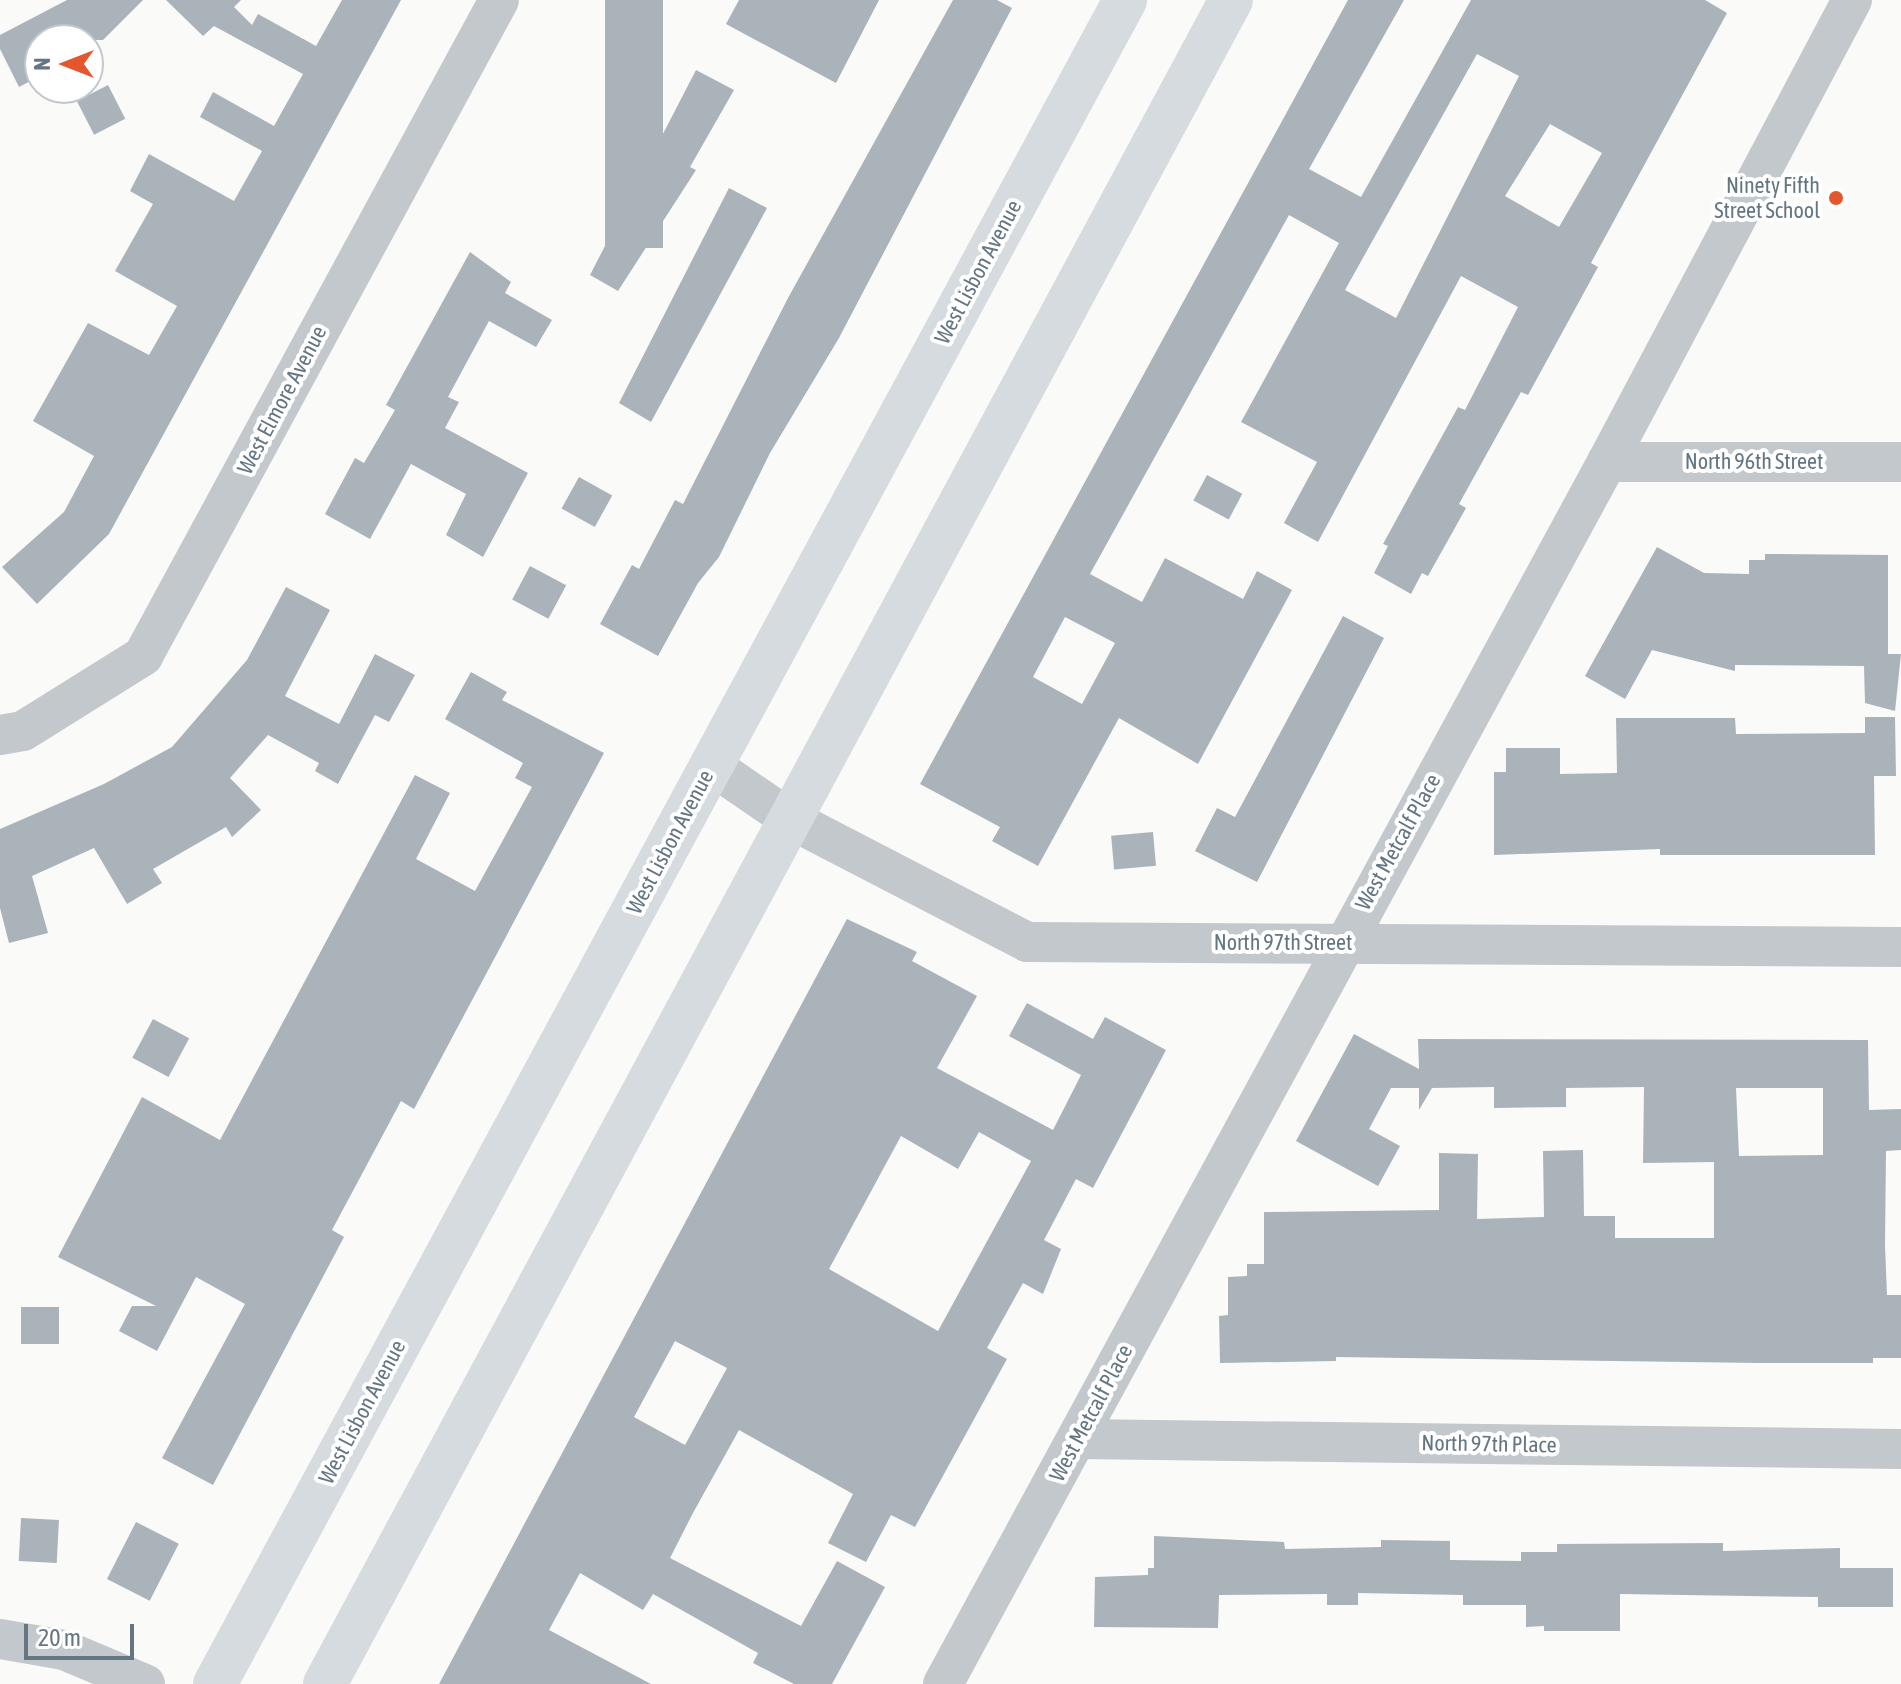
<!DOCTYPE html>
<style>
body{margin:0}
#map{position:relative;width:1901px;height:1684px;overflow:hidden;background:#fafaf8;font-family:"Asap Condensed",sans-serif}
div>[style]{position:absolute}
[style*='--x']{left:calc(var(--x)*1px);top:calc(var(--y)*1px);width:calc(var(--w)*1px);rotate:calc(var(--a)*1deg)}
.building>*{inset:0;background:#aab3b9;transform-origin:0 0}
.street>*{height:40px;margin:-20px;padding:0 20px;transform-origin:20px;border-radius:20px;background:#c3c8cc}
.secondary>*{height:44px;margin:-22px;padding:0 22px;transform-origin:22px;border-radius:22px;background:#d6dbdf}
.dots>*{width:22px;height:22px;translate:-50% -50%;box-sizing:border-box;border:4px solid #fff;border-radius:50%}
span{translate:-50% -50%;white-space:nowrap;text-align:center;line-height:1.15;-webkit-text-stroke:8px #fff;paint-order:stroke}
.poi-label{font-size:22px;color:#657683}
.right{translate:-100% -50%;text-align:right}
.street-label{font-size:22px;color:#657683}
.north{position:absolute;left:24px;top:24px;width:80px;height:80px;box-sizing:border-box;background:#fff;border:2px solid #c1c8cd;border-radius:50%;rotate:270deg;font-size:22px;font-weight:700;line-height:32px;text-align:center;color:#657683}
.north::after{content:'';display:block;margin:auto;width:28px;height:36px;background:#e4572e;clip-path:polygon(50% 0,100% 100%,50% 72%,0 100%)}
.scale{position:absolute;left:24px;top:1624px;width:110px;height:36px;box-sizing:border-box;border:4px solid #657683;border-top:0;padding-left:10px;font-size:24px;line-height:28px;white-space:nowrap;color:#657683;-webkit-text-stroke:6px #fff;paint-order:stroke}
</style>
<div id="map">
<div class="building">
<div style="clip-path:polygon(67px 0,143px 0,103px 40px,40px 40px,40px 76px,19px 87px,0 49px,0 35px)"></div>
<div style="clip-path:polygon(166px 0,241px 0,234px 7px,252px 25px,258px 14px,316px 46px,342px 0,401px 0,109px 534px,37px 604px,2px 567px,64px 512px,94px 456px,33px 421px,88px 323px,149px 355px,177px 306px,115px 271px,153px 204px,130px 191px,149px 154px,234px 201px,262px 151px,200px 117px,213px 92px,274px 126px,303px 74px,214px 26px,203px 36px)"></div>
<div style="left:605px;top:0;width:58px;height:248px"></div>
<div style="clip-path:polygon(739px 0,879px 0,836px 83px,726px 24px)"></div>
<div style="clip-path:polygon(953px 0,997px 0,1012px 8px,839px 338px,770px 453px,719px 557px,698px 583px,658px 656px,600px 624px,632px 565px,639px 569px,675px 500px,683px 504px,788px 298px)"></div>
<div style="clip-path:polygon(evenodd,1348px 0,1404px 0,1309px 169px,1361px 197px,1471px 0,1705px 0,1727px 13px,1591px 263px,1598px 267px,1528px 395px,1521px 392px,1459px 504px,1466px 508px,1428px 576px,1422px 573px,1411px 594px,1374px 573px,1388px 546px,1383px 544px,1458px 407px,1465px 410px,1518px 307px,1461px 276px,1318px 542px,1284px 523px,1317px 462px,1241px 422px,1339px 243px,1289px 215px,1090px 574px,1142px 602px,1165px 558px,1243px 599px,1257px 571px,1292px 590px,1198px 764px,1119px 718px,1038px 866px,992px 841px,1000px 827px,920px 784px,1348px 0,1477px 54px,1519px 76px,1396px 318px,1345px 290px,1477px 54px,1348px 0,1550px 124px,1602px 153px,1559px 227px,1505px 196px,1550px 124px,1348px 0,1065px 617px,1115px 643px,1082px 704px,1033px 677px,1065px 617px)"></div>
<div style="clip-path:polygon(696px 70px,734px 90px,690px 167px,696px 170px,618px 291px,590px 275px)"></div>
<div style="left:108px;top:85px;width:38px;height:35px;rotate:63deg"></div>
<div style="clip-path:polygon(729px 188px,767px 208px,651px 422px,619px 403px)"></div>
<div style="clip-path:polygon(470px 252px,511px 282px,505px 293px,552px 320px,536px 347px,489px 321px,448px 397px,459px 402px,445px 428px,528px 473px,483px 557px,446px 535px,466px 494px,411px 464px,370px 539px,325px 514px,355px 458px,364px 463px,395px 410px,386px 405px)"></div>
<div style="left:1207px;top:475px;width:40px;height:29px;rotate:28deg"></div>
<div style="left:579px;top:477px;width:38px;height:36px;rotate:29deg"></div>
<div style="clip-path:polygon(1657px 547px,1704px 573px,1749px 574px,1749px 560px,1765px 560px,1765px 554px,1888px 555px,1888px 654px,1901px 654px,1895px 711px,1865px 703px,1864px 666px,1735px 665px,1735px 671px,1652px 650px,1625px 699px,1585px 676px)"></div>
<div style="left:530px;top:566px;width:41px;height:38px;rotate:28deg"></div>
<div style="clip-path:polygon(286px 587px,330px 610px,285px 696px,339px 724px,375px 654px,415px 675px,389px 722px,375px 715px,338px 784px,315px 771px,319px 763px,268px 735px,230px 778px,261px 810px,232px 837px,226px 827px,153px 869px,162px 883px,127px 904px,94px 848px,32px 876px,48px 933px,9px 943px,0 908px,0 829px,104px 784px,172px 747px,247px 660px)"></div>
<div style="clip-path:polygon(1343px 616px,1384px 638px,1257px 882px,1195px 851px,1217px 808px,1235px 817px)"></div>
<div style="clip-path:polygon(471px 672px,507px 692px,502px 700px,604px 753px,414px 1109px,401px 1101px,332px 1230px,344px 1237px,213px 1485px,162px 1458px,245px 1304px,196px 1277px,157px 1351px,119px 1331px,132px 1306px,156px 1306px,58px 1257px,142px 1097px,220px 1140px,415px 775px,450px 793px,416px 859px,475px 891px,532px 787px,515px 778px,523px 763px,445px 719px)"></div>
<div style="clip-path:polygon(1865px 717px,1895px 717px,1896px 776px,1874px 776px,1875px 855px,1660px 855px,1660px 849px,1494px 855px,1494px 772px,1506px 772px,1506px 748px,1560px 748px,1560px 774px,1617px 773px,1616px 718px,1735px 718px,1736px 734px,1865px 733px)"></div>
<div style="left:1153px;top:832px;width:34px;height:42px;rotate:85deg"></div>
<div style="clip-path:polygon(evenodd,847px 919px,917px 952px,912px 961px,977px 996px,937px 1068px,1053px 1130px,1081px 1075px,1009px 1036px,1027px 1003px,1093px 1039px,1105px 1017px,1166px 1050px,1093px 1188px,1076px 1179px,1044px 1240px,1061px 1249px,1043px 1294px,1023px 1283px,987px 1348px,1007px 1359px,915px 1527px,891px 1515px,866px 1562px,828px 1543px,853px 1494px,739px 1430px,693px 1513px,670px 1558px,801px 1626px,837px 1561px,885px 1587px,832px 1684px,794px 1684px,753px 1663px,758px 1653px,653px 1594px,643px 1610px,580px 1573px,549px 1630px,651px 1684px,439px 1684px,847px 919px,979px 1132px,1031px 1161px,938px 1331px,829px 1269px,901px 1136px,958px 1169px,979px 1132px,847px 919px,675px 1341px,727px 1368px,685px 1445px,634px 1417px,675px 1341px)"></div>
<div style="left:153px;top:1019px;width:41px;height:44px;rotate:28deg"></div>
<div style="clip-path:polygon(evenodd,1354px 1034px,1419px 1069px,1418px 1039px,1868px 1040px,1869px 1110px,1901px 1109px,1901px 1150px,1886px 1151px,1885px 1246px,1887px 1295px,1901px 1295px,1901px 1358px,1873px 1358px,1873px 1363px,1759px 1363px,1336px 1357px,1336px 1361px,1220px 1363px,1219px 1316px,1228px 1315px,1228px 1277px,1247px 1276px,1247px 1264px,1264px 1264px,1264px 1212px,1439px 1210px,1439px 1153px,1478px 1154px,1477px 1219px,1544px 1217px,1543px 1151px,1583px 1150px,1584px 1216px,1615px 1216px,1615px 1238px,1714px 1238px,1714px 1162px,1643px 1163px,1644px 1087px,1566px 1088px,1566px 1107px,1494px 1108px,1494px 1087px,1432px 1088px,1419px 1110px,1419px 1088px,1391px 1088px,1369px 1129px,1400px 1146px,1378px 1186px,1296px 1141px,1354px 1034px,1736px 1088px,1823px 1088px,1823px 1155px,1739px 1156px,1736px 1088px)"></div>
<div style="left:59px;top:1307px;width:37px;height:38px;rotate:90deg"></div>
<div style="left:21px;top:1518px;width:38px;height:43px;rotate:3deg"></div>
<div style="left:136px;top:1522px;width:48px;height:64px;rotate:27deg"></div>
<div style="clip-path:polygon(1154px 1536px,1284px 1542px,1285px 1549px,1381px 1547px,1381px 1540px,1450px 1541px,1450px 1560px,1521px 1561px,1521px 1552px,1557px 1552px,1557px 1544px,1723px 1543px,1723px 1551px,1840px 1548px,1840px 1568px,1893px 1568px,1893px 1607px,1818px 1607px,1818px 1597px,1620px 1594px,1620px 1631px,1544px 1631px,1544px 1626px,1526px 1627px,1526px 1605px,1463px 1605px,1463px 1595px,1358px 1593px,1358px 1605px,1327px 1605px,1327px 1594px,1219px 1595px,1218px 1628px,1094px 1627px,1095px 1577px,1148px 1575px,1148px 1568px,1154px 1568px)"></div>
</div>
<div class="street">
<div style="--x:1607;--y:462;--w:294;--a:0"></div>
<div style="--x:0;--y:735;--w:23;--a:-10"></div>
<div style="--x:23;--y:731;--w:142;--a:-32"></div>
<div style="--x:143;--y:656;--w:746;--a:-61.51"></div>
<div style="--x:711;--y:765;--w:93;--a:34.5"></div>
<div style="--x:788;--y:818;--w:269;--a:27.4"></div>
<div style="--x:1027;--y:942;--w:874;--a:0.33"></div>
<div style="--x:1077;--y:1439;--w:824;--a:0.7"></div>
<div style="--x:0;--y:1639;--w:65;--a:9.8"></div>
<div style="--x:64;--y:1650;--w:88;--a:22.8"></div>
<div style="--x:943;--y:1684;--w:1391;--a:-61.48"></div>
<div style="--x:1607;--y:462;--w:523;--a:-62.06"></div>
</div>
<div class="secondary">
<div style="--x:215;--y:1684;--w:1914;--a:-61.61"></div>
<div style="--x:325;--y:1684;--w:1912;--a:-61.72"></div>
</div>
<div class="dots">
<div style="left:1836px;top:198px;background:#e4572e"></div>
</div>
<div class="poi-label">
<span class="right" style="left:1820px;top:198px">Ninety Fifth<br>Street School</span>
</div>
<div class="street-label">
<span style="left:978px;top:272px;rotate:-62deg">West Lisbon Avenue</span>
<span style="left:282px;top:400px;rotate:-62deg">West Elmore Avenue</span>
<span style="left:1754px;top:462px">North 96th Street</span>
<span style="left:670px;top:842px;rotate:-62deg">West Lisbon Avenue</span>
<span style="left:1398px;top:842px;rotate:-61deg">West Metcalf Place</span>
<span style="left:1283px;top:943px">North 97th Street</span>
<span style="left:362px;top:1412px;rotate:-62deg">West Lisbon Avenue</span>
<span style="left:1091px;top:1413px;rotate:-62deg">West Metcalf Place</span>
<span style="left:1489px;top:1444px;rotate:1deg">North 97th Place</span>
</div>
<div class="north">N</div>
<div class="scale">20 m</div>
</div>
